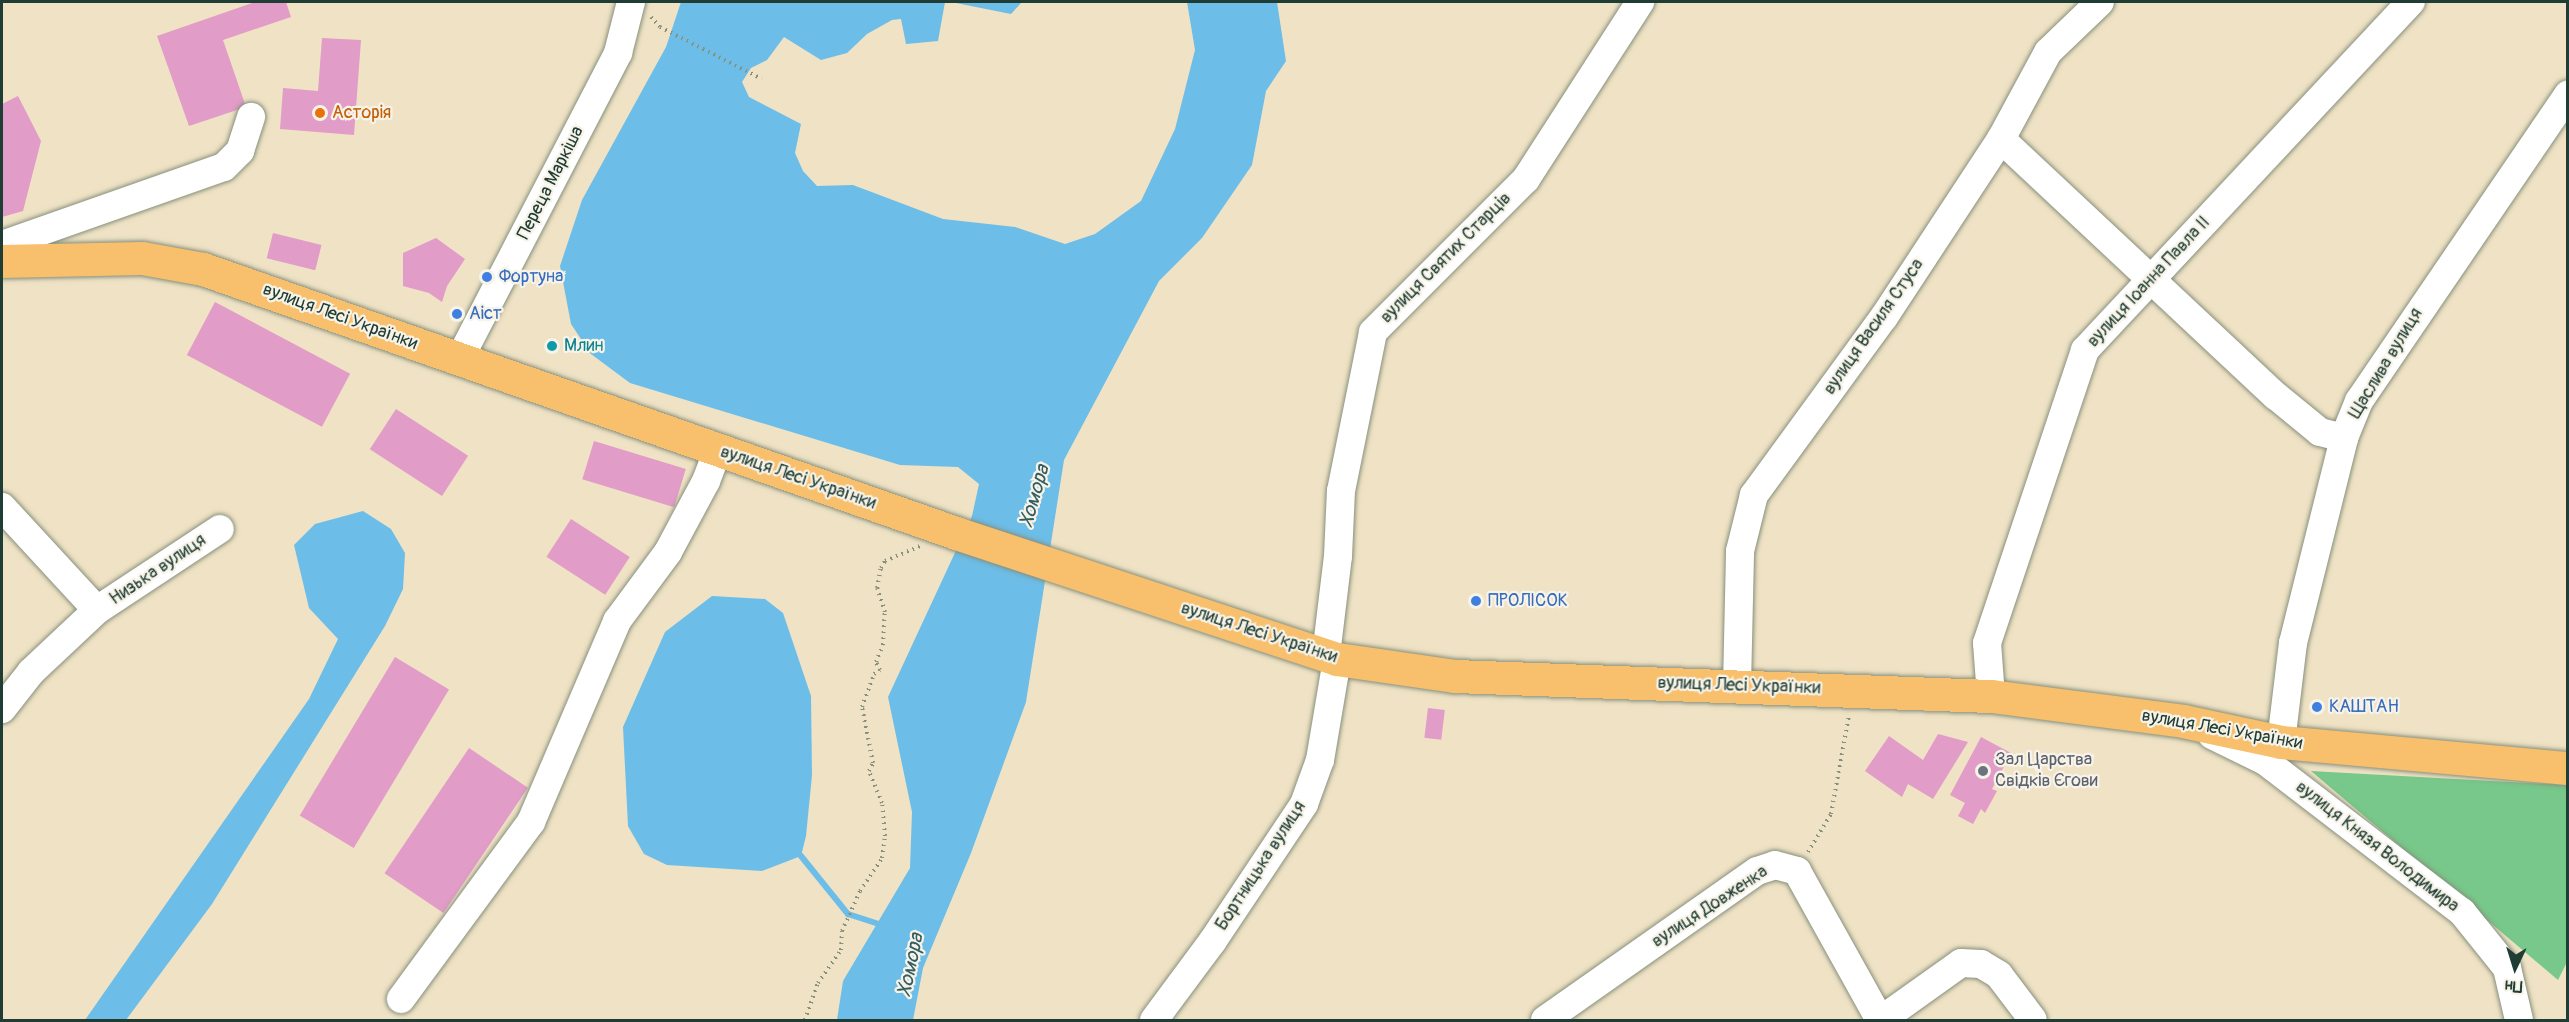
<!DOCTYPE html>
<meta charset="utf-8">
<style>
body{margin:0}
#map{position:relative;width:2569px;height:1022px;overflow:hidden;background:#efe2c5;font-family:Pangolin,sans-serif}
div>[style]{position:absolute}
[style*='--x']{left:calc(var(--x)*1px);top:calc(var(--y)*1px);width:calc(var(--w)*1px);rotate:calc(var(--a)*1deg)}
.green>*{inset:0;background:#77c88a}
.water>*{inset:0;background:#6cbde8}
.stream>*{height:6px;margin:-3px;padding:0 3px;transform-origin:3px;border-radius:3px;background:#6cbde8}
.building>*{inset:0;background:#e19cc7;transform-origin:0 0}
.path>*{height:4px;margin-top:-2px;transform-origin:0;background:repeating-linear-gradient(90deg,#87907c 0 1.5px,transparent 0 6px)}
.roads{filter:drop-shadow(0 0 2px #87907c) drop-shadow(0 0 2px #87907c)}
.minor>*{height:28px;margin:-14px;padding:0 14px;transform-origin:14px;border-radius:14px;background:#fff}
.major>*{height:33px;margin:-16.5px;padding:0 16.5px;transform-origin:16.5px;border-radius:16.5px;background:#f8bf6c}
.dots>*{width:16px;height:16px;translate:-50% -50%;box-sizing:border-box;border:3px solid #f7f3e8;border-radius:50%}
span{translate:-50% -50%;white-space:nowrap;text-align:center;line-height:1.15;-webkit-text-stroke:4.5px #f7f3e8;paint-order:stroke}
.food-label{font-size:18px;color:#c56008}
.left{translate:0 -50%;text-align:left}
.street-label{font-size:18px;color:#1f3d34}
.shop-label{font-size:18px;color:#366cbe}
.culture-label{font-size:18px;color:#0d838f}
.worship-label{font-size:18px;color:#5b616d}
.water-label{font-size:20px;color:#325d61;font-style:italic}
.frame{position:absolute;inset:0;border:3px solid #1f3d34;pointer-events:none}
.north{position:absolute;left:2485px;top:938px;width:60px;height:60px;-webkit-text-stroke:4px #f7f3e8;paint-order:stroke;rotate:184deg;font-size:16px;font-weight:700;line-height:24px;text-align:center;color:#1f3d34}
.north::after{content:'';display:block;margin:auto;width:21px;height:27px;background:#1f3d34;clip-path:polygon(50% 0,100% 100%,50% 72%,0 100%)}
</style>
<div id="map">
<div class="green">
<div style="clip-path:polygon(2311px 771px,2567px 785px,2567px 962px,2558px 980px)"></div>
</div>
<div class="water">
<div style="clip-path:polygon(681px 2px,945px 2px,938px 41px,906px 44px,901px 19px,892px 20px,867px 34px,847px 53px,821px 60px,784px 37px,767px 60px,751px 68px,742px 82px,749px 97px,801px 124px,795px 153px,803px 171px,817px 186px,853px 185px,943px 219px,1015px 227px,1065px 244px,1095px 234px,1141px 201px,1175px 129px,1195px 50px,1187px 2px,1277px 2px,1286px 61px,1266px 91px,1252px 165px,1202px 238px,1159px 281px,1064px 460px,1026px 702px,971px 853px,923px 968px,913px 1020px,837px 1020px,843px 981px,910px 868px,912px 812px,888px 697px,972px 516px,979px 484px,958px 467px,900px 465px,630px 383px,591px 354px,571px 324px,560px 266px,582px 200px,666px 47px)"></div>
<div style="clip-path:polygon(951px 2px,1022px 2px,1011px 14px)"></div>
<div style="clip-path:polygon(363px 511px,391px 529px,405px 553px,403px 589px,385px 626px,212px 904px,126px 1020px,85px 1020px,309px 699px,338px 639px,309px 608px,294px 545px,315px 524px)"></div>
<div style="clip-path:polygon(712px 596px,765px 599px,783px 613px,811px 696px,812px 775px,806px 836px,801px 856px,762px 871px,667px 865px,644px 854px,628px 826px,623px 727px,665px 632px)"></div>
</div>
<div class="stream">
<div style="--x:801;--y:856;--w:75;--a:51"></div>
<div style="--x:848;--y:914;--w:38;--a:18"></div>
</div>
<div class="building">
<div style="clip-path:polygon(255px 2px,286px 2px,291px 17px,223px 40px,246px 107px,189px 126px,157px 36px)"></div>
<div style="clip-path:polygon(322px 38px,361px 40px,354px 135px,280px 129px,283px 88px,318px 91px)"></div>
<div style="clip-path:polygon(18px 96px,41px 141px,23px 211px,2px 217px,2px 104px)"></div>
<div style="left:273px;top:233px;width:50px;height:26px;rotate:14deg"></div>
<div style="clip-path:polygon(436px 238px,465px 259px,447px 286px,442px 302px,429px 293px,403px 286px,403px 253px)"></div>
<div style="left:215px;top:302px;width:153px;height:60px;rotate:28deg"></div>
<div style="left:396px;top:409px;width:86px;height:48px;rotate:33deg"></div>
<div style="left:594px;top:441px;width:96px;height:40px;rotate:17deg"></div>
<div style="left:571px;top:519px;width:70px;height:45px;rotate:33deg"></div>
<div style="left:395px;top:657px;width:63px;height:185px;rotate:31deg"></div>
<div style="left:1428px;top:708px;width:17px;height:30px;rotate:7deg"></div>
<div style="clip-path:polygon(1938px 734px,1968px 742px,1933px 799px,1908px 784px,1902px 797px,1865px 771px,1889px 736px,1923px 760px)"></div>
<div style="clip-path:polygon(1981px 737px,2011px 753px,1992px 789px,1997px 791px,1985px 813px,1981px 809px,1973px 824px,1958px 816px,1965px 803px,1950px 795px)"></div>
<div style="left:469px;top:748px;width:71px;height:151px;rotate:34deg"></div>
</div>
<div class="path">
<div style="--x:651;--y:17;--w:13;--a:48"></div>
<div style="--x:660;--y:27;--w:114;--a:27"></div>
<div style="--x:1808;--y:852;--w:44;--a:-58.8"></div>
<div style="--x:1831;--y:814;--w:101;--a:-79.7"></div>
<div style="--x:805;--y:1020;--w:39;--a:-71"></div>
<div style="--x:818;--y:983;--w:40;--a:-55.1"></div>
<div style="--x:841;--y:950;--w:19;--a:-87"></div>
<div style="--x:842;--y:931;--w:44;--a:-65.8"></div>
<div style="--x:860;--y:891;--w:40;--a:-56"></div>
<div style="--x:882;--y:858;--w:22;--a:-82"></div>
<div style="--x:885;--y:836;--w:33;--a:-95"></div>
<div style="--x:882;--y:803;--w:35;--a:-112"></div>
<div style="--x:869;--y:771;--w:9;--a:-63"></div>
<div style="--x:873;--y:763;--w:57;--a:-101.1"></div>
<div style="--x:862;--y:707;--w:35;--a:-70"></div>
<div style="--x:874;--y:674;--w:7;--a:-34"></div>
<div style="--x:880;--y:670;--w:9;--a:-117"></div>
<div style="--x:876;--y:662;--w:18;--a:-68"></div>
<div style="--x:883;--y:645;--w:33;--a:-87"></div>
<div style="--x:885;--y:612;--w:25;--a:-108"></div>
<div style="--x:877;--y:588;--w:20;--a:-79"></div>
<div style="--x:881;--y:568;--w:8;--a:-60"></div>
<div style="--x:885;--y:561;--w:38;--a:-23"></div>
</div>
<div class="roads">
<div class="minor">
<div style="--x:2001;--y:139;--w:376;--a:43.1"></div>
<div style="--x:2276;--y:396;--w:57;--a:39.3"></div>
<div style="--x:2320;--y:432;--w:25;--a:14"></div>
<div style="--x:2;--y:245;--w:235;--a:-19.4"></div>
<div style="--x:224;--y:167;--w:23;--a:-45"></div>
<div style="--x:240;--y:151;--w:36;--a:-72"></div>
<div style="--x:459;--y:360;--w:346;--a:-62.6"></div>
<div style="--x:618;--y:53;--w:53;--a:-75.7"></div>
<div style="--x:2;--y:507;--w:140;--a:47.3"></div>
<div style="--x:1326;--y:655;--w:100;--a:-83.1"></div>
<div style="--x:1338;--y:556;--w:65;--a:-87.4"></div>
<div style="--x:1341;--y:491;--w:162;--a:-78.6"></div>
<div style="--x:1373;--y:332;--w:216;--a:-45"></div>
<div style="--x:1526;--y:179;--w:211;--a:-57.2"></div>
<div style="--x:1737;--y:686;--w:135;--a:-88.7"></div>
<div style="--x:1740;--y:551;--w:58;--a:-76"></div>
<div style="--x:1754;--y:495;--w:220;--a:-53.9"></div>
<div style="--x:1884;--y:317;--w:213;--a:-56.7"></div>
<div style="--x:2001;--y:139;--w:99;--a:-61.6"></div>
<div style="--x:2048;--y:52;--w:72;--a:-43.9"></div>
<div style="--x:1991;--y:696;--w:53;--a:-94.3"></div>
<div style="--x:1987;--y:643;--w:309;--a:-71.5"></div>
<div style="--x:2085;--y:350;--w:477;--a:-46.9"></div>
<div style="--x:2;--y:709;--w:47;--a:-51.9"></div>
<div style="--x:31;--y:672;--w:91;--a:-43.2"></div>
<div style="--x:97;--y:610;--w:147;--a:-33.4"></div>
<div style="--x:2212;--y:735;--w:59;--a:26.1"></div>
<div style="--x:2265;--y:761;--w:248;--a:37.5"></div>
<div style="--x:2462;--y:912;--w:72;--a:51.2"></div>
<div style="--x:2507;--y:968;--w:53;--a:77"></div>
<div style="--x:2281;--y:742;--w:100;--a:-83.1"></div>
<div style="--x:2293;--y:643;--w:211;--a:-76"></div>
<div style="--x:2344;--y:438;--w:40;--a:-68"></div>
<div style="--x:2359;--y:401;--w:371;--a:-55.7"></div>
<div style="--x:401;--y:999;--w:220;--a:-53.7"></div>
<div style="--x:531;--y:822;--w:219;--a:-66.8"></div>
<div style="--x:617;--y:621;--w:86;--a:-53.5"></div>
<div style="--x:668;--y:552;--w:81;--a:-61.8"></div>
<div style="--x:706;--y:481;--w:33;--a:-69"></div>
<div style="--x:1154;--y:1020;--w:97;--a:-53.4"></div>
<div style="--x:1212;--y:942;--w:166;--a:-56.3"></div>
<div style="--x:1304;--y:804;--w:47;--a:-70"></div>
<div style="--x:1320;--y:760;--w:102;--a:-80.4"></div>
<div style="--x:1545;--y:1020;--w:259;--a:-35.1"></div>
<div style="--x:1757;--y:871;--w:19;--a:-18"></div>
<div style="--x:1775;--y:865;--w:23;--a:15"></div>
<div style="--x:1797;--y:871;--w:171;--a:60.9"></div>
<div style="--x:1881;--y:1020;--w:98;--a:-35.5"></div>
<div style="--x:1961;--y:963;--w:20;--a:3"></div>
<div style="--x:1981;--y:964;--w:21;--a:31"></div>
<div style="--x:1999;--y:975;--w:56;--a:52.9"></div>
</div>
<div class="major">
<div style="--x:2;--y:261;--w:140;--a:-1.2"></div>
<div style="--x:142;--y:258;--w:62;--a:10.2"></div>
<div style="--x:203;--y:269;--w:798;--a:19.32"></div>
<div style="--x:956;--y:533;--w:401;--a:18.3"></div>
<div style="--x:1337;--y:659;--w:119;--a:8.2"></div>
<div style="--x:1455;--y:676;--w:536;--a:2.14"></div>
<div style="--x:1991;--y:696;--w:194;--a:7.4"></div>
<div style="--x:2183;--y:721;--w:100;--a:12.1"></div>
<div style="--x:2281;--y:742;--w:288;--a:5.2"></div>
</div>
</div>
<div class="dots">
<div style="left:320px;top:113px;background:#e8710a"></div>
<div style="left:487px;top:277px;background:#3f7fe0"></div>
<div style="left:457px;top:314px;background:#3f7fe0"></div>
<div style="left:552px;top:346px;background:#0f9aa8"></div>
<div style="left:1476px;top:601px;background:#3f7fe0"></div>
<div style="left:2317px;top:707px;background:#3f7fe0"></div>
<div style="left:1983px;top:771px;background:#6b7280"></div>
</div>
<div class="food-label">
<span class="left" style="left:332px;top:113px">Асторія</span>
</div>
<div class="street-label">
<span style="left:551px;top:183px;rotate:-63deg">Переца Маркіша</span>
<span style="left:1446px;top:258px;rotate:-45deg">вулиця Святих Старців</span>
<span style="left:2149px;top:282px;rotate:-47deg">вулиця Іоанна Павла II</span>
<span style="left:340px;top:317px;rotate:20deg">вулиця Лесі Українки</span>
<span style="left:1874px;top:327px;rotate:-55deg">вулиця Василя Стуса</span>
<span style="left:2386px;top:364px;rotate:-59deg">Щаслива вулиця</span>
<span style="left:798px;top:478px;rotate:19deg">вулиця Лесі Українки</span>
<span style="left:158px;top:570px;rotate:-34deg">Низька вулиця</span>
<span style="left:1259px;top:633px;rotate:18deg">вулиця Лесі Українки</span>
<span style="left:1739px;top:686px;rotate:2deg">вулиця Лесі Українки</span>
<span style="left:2222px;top:730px;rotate:10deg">вулиця Лесі Українки</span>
<span style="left:2377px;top:847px;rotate:38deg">вулиця Князя Володимира</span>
<span style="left:1261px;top:866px;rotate:-57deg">Бортницька вулиця</span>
<span style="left:1710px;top:907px;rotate:-33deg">вулиця Довженка</span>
</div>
<div class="shop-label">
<span class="left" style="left:499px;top:277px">Фортуна</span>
<span class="left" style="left:469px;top:314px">Аіст</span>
<span class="left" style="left:1488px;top:601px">ПРОЛІСОК</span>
<span class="left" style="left:2329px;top:707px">КАШТАН</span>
</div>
<div class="culture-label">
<span class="left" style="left:564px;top:346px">Млин</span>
</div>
<div class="worship-label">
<span class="left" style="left:1995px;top:771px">Зал Царства<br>Свідків Єгови</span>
</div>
<div class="water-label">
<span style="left:1034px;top:496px;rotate:-74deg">Хомора</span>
<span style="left:910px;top:965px;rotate:-78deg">Хомора</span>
</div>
<div class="frame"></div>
<div class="north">Пн</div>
</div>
